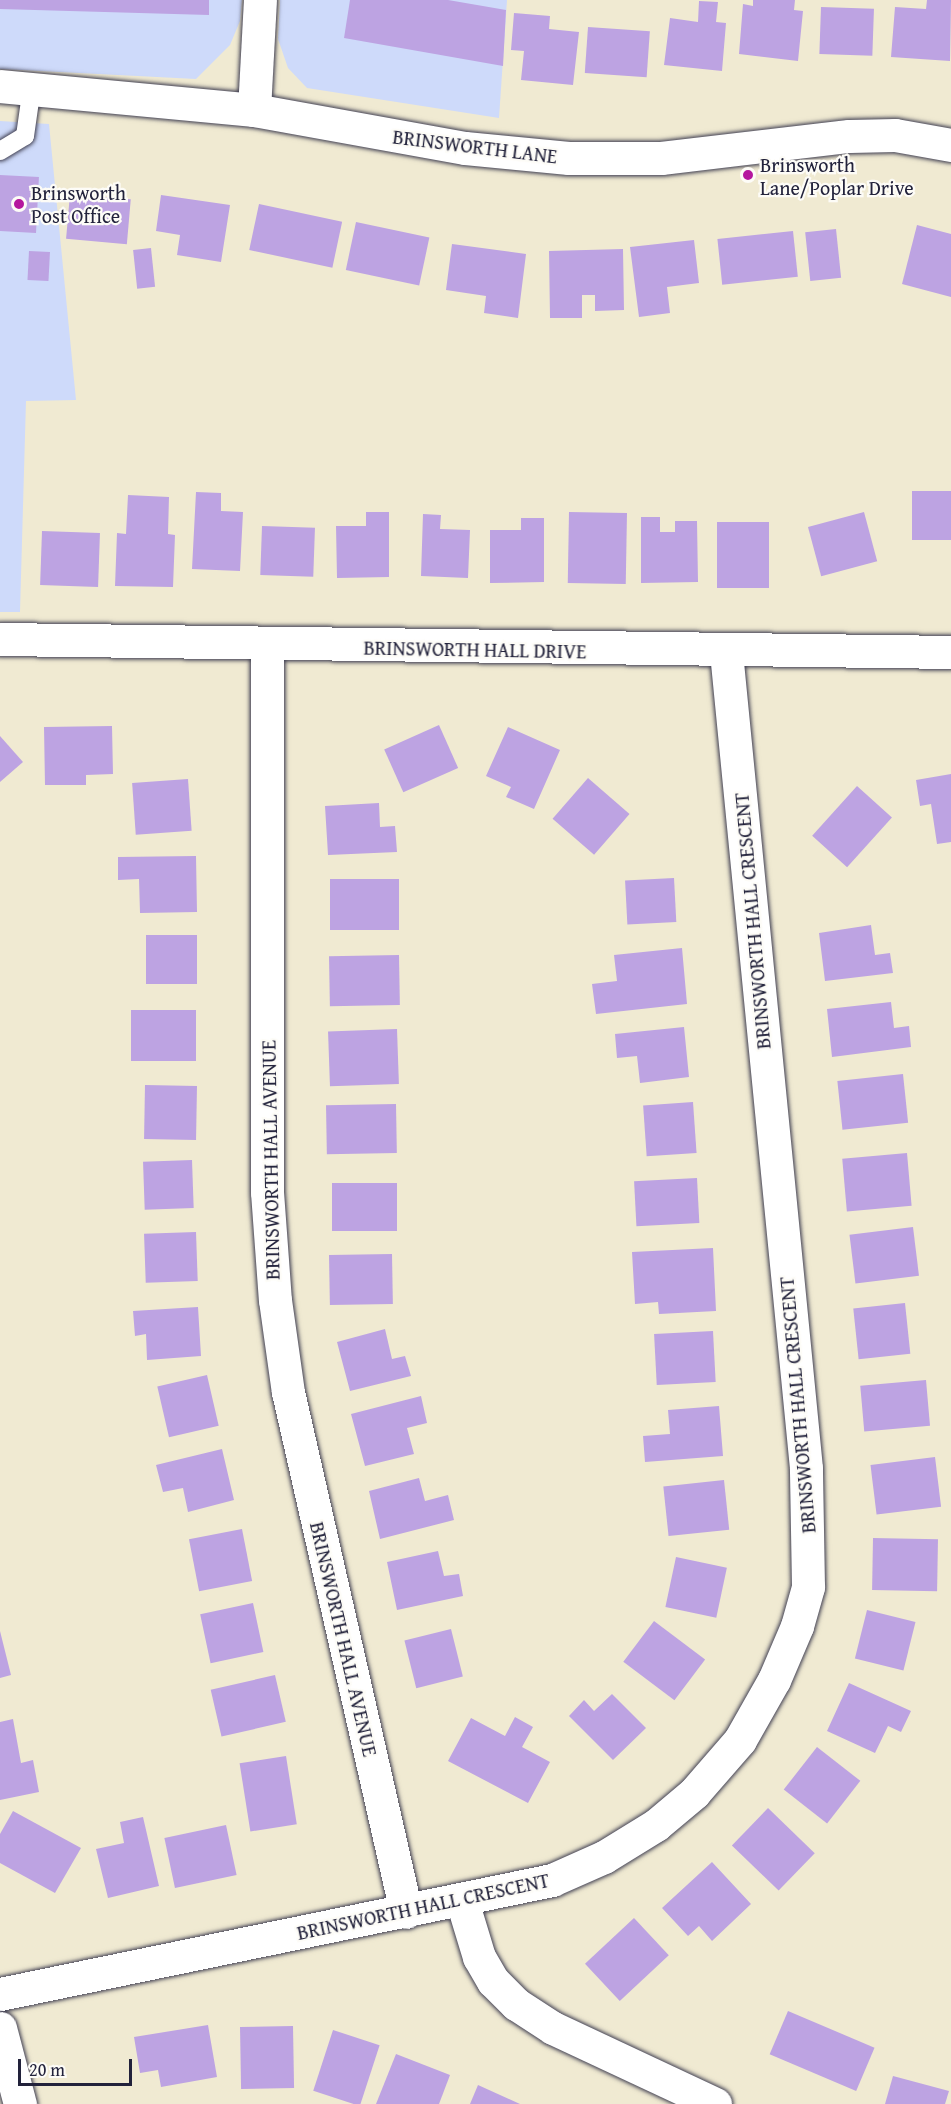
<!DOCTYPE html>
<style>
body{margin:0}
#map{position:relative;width:951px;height:2104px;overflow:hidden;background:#f0ead2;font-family:"Gentium Book Plus",serif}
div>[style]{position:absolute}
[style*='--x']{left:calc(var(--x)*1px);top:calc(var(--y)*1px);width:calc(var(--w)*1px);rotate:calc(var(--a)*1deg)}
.built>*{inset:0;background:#cedafa}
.building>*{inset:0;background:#bda3e2;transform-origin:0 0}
.roads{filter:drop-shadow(0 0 2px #414052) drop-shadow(0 0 2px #414052)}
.service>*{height:18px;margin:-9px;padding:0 9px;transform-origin:9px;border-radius:9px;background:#fff}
.minor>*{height:33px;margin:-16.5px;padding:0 16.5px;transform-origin:16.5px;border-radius:16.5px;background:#fff}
.tertiary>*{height:33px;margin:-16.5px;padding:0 16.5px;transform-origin:16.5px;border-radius:16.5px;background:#fff}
.dots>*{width:16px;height:16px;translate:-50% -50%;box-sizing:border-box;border:3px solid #fdfcf7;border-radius:50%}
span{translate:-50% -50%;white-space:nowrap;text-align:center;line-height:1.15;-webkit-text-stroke:4.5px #fdfcf7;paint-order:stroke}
.street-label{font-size:20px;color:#22223b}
.poi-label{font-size:20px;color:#22223b}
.left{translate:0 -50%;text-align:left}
.scale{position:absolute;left:18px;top:2059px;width:114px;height:27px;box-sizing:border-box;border:3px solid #22223b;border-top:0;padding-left:8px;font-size:18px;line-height:21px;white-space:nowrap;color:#22223b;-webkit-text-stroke:4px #fdfcf7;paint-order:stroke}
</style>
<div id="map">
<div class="built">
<div style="clip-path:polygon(0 0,242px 0,240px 21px,230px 45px,196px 79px,0 69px)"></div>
<div style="clip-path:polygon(280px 0,507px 0,499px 118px,307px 88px,288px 68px,278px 39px)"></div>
<div style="clip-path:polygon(0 121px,49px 124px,76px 400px,26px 401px,20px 612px,0 612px)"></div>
</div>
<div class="building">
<div style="clip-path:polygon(0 0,209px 0,209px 15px,0 9px)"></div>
<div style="clip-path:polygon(350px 0,448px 0,506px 10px,503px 66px,344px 38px)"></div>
<div style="clip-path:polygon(753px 0,795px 0,794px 10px,803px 11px,798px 61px,739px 54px,743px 4px,753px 6px)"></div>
<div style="clip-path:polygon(927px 0,951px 0,950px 61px,891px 57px,895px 7px,926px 9px)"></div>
<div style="clip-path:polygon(699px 1px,718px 2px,716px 22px,726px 23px,722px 71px,664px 65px,670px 18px,698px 22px)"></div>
<div style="left:821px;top:7px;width:53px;height:47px;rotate:2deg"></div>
<div style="clip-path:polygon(514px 13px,550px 16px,549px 29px,579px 32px,573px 85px,521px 80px,524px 51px,511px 50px)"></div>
<div style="left:588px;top:27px;width:62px;height:46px;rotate:4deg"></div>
<div style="left:0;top:175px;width:39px;height:56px;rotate:3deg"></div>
<div style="left:70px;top:194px;width:61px;height:45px;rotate:5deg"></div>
<div style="clip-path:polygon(161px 195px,230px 205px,221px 262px,177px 255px,180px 235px,156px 231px)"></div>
<div style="left:259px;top:204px;width:85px;height:47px;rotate:12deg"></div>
<div style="left:356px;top:222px;width:75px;height:49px;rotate:12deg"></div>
<div style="clip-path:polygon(917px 225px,951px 234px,951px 297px,902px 284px)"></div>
<div style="left:836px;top:229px;width:49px;height:31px;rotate:84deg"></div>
<div style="left:793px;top:231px;width:46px;height:76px;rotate:84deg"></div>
<div style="clip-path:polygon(694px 240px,699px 283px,667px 287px,670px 313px,639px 317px,630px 247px)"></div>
<div style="clip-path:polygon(452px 244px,526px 254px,518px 318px,484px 313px,486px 296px,446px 290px)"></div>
<div style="left:151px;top:248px;width:39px;height:18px;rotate:84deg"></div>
<div style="clip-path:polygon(623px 249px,624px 310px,595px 311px,595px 295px,582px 295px,582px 318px,550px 318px,549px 251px)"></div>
<div style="left:29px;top:251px;width:21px;height:29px;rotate:3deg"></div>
<div style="left:951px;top:491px;width:49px;height:39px;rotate:90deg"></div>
<div style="clip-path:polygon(196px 492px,221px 493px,221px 511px,243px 512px,240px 571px,192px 569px)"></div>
<div style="clip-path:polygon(128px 495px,169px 497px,168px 534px,175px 535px,173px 587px,115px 586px,117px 533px,126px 534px)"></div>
<div style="clip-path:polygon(366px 512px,389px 512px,389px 577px,337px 578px,336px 526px,366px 526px)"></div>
<div style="left:569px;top:512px;width:58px;height:71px;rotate:1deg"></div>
<div style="left:864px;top:512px;width:51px;height:58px;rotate:75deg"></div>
<div style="clip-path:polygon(423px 514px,441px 515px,440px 529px,470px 530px,468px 578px,421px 576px)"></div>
<div style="clip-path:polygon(641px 517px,660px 517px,660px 532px,675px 532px,675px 521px,697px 521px,698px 582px,641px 583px)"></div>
<div style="clip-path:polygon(521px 518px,544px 518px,544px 582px,490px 583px,490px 530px,521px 530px)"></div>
<div style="left:717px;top:522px;width:52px;height:66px"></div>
<div style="left:262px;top:526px;width:53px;height:49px;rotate:2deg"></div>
<div style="left:42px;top:531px;width:58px;height:54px;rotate:2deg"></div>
<div style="left:439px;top:725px;width:47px;height:60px;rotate:66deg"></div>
<div style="clip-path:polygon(112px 726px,113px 774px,86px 775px,86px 785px,45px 785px,44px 727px)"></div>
<div style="clip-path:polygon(508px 727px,560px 750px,534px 809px,506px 797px,511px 787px,486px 776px)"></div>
<div style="clip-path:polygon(0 736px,23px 762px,0 782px)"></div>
<div style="clip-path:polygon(951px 774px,951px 842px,937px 844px,931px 804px,920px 806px,916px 780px)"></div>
<div style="left:588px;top:778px;width:55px;height:54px;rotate:41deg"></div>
<div style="left:188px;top:779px;width:52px;height:56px;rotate:86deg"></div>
<div style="left:857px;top:786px;width:47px;height:67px;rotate:42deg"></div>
<div style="clip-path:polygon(379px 803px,380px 827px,395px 826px,397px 852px,328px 855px,325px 806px)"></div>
<div style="clip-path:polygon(196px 856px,197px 912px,140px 913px,139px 879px,118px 880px,118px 857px)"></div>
<div style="left:674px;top:878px;width:44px;height:49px;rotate:87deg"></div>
<div style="left:399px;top:879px;width:51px;height:69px;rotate:90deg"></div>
<div style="clip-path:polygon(871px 925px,875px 955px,890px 953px,893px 973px,825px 981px,819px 933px)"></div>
<div style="left:146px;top:935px;width:51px;height:49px"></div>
<div style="clip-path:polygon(682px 948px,687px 1004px,596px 1014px,592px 984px,617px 981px,614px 955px)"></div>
<div style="left:399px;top:955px;width:50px;height:70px;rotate:89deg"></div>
<div style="clip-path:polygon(891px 1002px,894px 1028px,909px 1026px,911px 1047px,832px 1057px,827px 1009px)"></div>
<div style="left:131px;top:1010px;width:65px;height:51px"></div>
<div style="clip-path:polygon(684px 1027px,689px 1077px,640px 1083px,637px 1056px,617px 1058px,615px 1034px)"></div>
<div style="left:397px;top:1029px;width:55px;height:69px;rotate:88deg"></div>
<div style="left:903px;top:1074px;width:49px;height:66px;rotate:84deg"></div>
<div style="left:145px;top:1085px;width:52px;height:54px;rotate:1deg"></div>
<div style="left:693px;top:1102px;width:51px;height:50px;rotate:86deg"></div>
<div style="left:396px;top:1104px;width:49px;height:70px;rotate:89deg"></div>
<div style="left:907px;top:1153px;width:53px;height:65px;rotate:85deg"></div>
<div style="left:192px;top:1160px;width:48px;height:49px;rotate:88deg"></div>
<div style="left:697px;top:1178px;width:45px;height:63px;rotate:87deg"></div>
<div style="left:332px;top:1183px;width:65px;height:48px"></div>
<div style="left:913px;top:1227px;width:49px;height:64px;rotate:83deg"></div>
<div style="left:196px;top:1232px;width:49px;height:52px;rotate:88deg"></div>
<div style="clip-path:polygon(713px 1248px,716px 1311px,659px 1314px,658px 1302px,635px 1304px,632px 1252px)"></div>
<div style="left:392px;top:1254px;width:50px;height:63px;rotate:89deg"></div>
<div style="left:905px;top:1303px;width:51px;height:52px;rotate:84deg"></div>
<div style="clip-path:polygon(198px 1307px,201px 1356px,147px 1360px,146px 1334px,135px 1336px,133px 1311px)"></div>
<div style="clip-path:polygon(385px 1329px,392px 1359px,405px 1356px,411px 1376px,350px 1391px,337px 1342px)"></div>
<div style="left:713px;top:1331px;width:51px;height:59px;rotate:87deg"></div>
<div style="left:207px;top:1375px;width:52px;height:51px;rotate:77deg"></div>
<div style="left:926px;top:1380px;width:46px;height:66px;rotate:85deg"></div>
<div style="clip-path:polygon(421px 1396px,427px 1423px,407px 1428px,414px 1454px,365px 1466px,351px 1414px)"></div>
<div style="clip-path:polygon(719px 1406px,723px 1456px,645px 1462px,643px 1436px,670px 1434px,668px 1410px)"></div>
<div style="clip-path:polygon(222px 1449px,234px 1500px,188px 1512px,183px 1488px,163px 1492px,156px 1465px)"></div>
<div style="left:935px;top:1457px;width:50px;height:65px;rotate:83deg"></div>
<div style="clip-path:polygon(419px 1478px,425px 1501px,448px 1495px,454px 1520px,380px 1539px,369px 1491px)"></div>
<div style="left:724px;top:1480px;width:50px;height:61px;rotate:84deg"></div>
<div style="left:242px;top:1529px;width:53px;height:54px;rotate:79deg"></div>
<div style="left:873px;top:1538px;width:65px;height:52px;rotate:1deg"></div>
<div style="clip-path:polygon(438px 1551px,444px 1576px,459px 1574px,463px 1596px,397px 1610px,387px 1562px)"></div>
<div style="left:676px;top:1557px;width:52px;height:51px;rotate:12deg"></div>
<div style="left:253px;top:1603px;width:50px;height:54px;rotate:78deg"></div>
<div style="left:867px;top:1610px;width:50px;height:50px;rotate:14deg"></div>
<div style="left:654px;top:1621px;width:64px;height:51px;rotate:37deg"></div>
<div style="left:451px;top:1629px;width:49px;height:48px;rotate:76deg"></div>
<div style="clip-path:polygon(0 1631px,11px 1675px,0 1678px)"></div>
<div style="left:275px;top:1675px;width:48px;height:66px;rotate:77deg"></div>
<div style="clip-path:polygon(849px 1683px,911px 1711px,901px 1732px,888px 1726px,875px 1753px,827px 1731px)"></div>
<div style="clip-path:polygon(612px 1694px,646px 1728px,613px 1760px,569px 1716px,584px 1700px,594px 1711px)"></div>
<div style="clip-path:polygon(515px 1717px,533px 1727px,522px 1747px,550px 1762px,528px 1803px,448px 1761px,471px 1718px,505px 1736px)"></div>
<div style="clip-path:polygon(13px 1719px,21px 1763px,33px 1760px,39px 1792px,0 1800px,0 1722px)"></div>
<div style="left:817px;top:1747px;width:55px;height:54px;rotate:38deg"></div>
<div style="left:286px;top:1756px;width:69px;height:47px;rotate:81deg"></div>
<div style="left:768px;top:1808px;width:65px;height:52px;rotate:44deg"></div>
<div style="clip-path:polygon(13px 1811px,81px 1848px,55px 1893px,0 1863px,0 1834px)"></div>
<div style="clip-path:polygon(143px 1817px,159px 1886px,108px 1898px,96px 1849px,124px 1843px,120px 1822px)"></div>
<div style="left:226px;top:1825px;width:51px;height:63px;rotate:78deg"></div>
<div style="clip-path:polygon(712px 1862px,751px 1904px,712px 1941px,699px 1926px,688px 1936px,662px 1908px)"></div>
<div style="left:634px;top:1918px;width:51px;height:67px;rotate:47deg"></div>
<div style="left:788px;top:2011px;width:94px;height:47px;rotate:23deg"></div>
<div style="clip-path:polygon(208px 2025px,217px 2077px,161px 2087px,158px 2070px,140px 2073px,134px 2037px)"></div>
<div style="left:293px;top:2026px;width:62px;height:53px;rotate:89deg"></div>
<div style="left:333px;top:2030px;width:49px;height:64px;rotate:18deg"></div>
<div style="clip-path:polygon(396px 2054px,450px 2075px,439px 2104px,376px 2104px)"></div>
<div style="clip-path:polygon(893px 2076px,949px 2091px,945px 2104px,885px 2104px)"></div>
<div style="clip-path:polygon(478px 2085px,520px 2104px,470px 2104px)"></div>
</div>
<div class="roads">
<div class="service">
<div style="--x:0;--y:151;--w:29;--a:-31"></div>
<div style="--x:25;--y:136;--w:49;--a:-81.9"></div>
</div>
<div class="minor">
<div style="--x:254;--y:110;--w:110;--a:-86.9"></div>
<div style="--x:0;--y:639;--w:951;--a:0.78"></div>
<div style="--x:267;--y:646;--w:546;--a:90"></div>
<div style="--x:267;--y:1192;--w:108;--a:85.8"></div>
<div style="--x:275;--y:1300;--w:93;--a:82"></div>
<div style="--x:288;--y:1392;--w:533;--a:77.21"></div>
<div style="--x:462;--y:1901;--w:59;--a:73.1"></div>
<div style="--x:479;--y:1957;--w:28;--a:60"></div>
<div style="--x:493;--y:1981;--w:33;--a:45"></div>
<div style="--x:516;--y:2004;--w:44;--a:33"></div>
<div style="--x:553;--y:2028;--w:179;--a:25.1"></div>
<div style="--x:0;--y:1994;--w:564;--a:-11.67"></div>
<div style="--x:552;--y:1880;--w:57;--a:-23.9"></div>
<div style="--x:604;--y:1857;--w:61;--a:-31.6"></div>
<div style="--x:656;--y:1825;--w:50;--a:-40.1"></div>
<div style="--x:694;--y:1793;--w:70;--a:-49"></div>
<div style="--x:740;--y:1740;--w:69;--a:-60.5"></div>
<div style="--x:774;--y:1680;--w:59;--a:-66.9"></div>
<div style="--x:797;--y:1626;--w:41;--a:-74.2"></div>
<div style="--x:808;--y:1587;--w:119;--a:-91"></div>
<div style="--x:806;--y:1468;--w:820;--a:-95.6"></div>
<div style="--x:0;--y:2028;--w:79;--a:75.3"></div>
</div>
<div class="tertiary">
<div style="--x:0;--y:86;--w:255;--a:5.4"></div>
<div style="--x:254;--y:110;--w:214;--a:10.2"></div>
<div style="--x:465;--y:148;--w:104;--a:5.5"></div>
<div style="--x:569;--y:158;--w:92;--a:0"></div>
<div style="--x:661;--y:158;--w:189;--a:-6.7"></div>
<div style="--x:849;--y:136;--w:46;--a:-1.2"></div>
<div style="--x:895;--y:135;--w:57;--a:10.1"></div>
</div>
</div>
<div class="dots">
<div style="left:748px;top:175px;background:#b5179e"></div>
<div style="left:19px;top:204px;background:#b5179e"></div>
</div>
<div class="street-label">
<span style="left:475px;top:146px;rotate:7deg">BRINSWORTH LANE</span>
<span style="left:475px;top:649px;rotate:1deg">BRINSWORTH HALL DRIVE</span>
<span style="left:752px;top:921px;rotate:-95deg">BRINSWORTH HALL CRESCENT</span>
<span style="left:270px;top:1160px;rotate:-91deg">BRINSWORTH HALL AVENUE</span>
<span style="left:797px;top:1405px;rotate:-95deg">BRINSWORTH HALL CRESCENT</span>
<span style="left:344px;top:1639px;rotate:77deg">BRINSWORTH HALL AVENUE</span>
<span style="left:423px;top:1906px;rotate:-12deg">BRINSWORTH HALL CRESCENT</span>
</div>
<div class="poi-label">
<span class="left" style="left:760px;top:176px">Brinsworth<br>Lane/Poplar Drive</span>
<span class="left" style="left:31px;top:204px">Brinsworth<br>Post Office</span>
</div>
<div class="scale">20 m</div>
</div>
